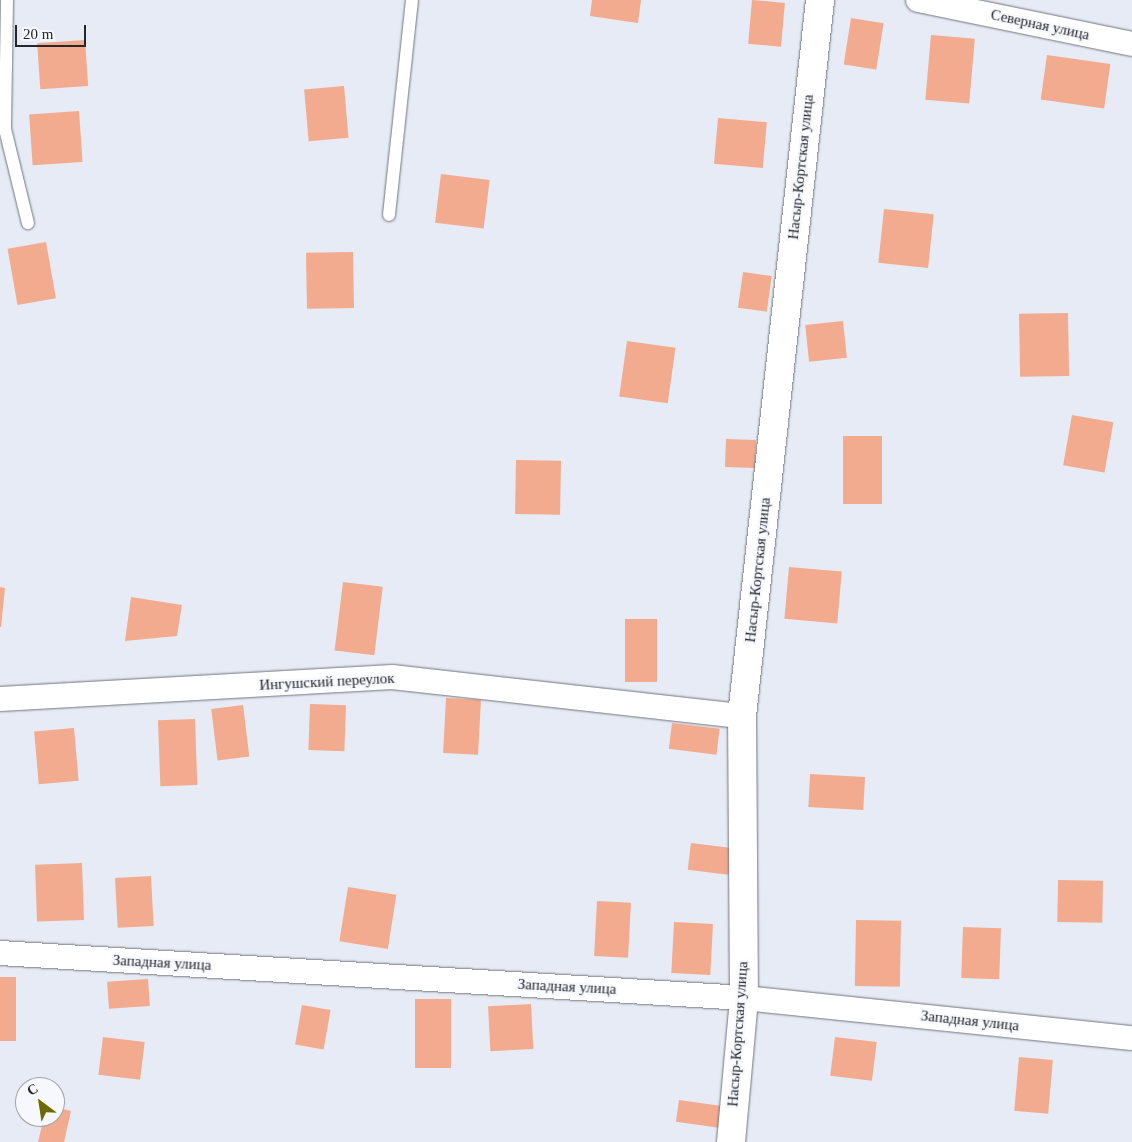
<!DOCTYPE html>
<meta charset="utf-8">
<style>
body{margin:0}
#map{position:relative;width:1132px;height:1142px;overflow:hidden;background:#e7ebf5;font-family:Georgia,serif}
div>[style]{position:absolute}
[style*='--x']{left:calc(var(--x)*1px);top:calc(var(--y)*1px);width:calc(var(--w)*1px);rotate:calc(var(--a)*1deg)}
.building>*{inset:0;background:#f2ab8e;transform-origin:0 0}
.roads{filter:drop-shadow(0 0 1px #71747d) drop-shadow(0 0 1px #71747d)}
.lane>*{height:12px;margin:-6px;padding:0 6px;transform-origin:6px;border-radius:6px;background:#fff}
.street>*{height:24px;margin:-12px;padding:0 12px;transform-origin:12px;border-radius:12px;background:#fff}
.secondary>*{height:28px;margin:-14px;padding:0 14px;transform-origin:14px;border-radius:14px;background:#fff}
span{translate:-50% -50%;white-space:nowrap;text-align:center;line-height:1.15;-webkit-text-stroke:4.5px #f6f8fe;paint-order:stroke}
.street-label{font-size:15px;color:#25272b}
.north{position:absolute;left:15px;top:1077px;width:50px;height:50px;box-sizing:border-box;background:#f6f8fe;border:1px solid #a2a4aa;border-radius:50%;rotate:329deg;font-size:14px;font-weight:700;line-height:20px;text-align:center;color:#25272b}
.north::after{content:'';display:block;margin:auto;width:18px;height:22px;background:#6d6903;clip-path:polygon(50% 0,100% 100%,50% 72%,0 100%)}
.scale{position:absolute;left:15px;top:25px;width:71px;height:22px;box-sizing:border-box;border:2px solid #25272b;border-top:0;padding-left:6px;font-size:15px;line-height:18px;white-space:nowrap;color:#25272b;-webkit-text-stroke:4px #f6f8fe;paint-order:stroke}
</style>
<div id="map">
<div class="building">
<div style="clip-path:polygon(592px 0,641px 0,638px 23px,590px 16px)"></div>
<div style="left:752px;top:0;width:33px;height:44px;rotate:5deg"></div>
<div style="left:851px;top:18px;width:33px;height:47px;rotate:9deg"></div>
<div style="left:931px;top:35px;width:44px;height:65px;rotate:5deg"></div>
<div style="left:85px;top:40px;width:46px;height:48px;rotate:86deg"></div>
<div style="left:1047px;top:55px;width:64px;height:45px;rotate:8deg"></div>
<div style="left:344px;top:86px;width:52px;height:40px;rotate:85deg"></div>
<div style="left:79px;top:111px;width:51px;height:50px;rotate:86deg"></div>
<div style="left:718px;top:118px;width:49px;height:46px;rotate:5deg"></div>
<div style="left:441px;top:174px;width:49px;height:49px;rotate:7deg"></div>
<div style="left:884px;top:209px;width:50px;height:54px;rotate:6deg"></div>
<div style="left:46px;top:242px;width:57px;height:39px;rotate:80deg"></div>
<div style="left:353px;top:252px;width:56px;height:47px;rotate:89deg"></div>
<div style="left:743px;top:272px;width:29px;height:36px;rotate:8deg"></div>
<div style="left:1068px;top:313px;width:63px;height:49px;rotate:89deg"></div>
<div style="left:843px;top:321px;width:37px;height:38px;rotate:84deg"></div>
<div style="left:627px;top:341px;width:49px;height:56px;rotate:8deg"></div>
<div style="left:1072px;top:415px;width:42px;height:51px;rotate:10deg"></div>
<div style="left:882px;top:436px;width:68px;height:39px;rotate:90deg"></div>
<div style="left:726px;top:439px;width:30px;height:28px;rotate:2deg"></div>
<div style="left:516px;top:460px;width:45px;height:54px;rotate:1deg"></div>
<div style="left:789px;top:567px;width:53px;height:52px;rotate:5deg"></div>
<div style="left:343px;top:582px;width:40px;height:69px;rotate:7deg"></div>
<div style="clip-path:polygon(0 587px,5px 588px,1px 627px,0 627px)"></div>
<div style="clip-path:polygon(131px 597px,182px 605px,177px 636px,125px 641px)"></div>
<div style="left:625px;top:619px;width:32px;height:63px"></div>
<div style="left:446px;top:698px;width:35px;height:55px;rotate:3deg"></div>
<div style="left:310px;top:704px;width:36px;height:46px;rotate:2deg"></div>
<div style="left:243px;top:705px;width:52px;height:32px;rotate:83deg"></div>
<div style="left:195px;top:719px;width:66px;height:37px;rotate:88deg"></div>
<div style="left:672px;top:723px;width:48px;height:26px;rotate:7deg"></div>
<div style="left:74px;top:728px;width:53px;height:40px;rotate:85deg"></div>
<div style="left:865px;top:777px;width:33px;height:55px;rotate:93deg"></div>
<div style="left:691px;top:843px;width:41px;height:27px;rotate:7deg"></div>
<div style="left:82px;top:863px;width:57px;height:47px;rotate:88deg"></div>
<div style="left:151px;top:876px;width:50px;height:36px;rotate:87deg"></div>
<div style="left:1058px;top:880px;width:45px;height:42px;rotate:1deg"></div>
<div style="left:348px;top:887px;width:49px;height:55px;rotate:9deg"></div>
<div style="left:597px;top:901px;width:34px;height:55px;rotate:3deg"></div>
<div style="left:856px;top:920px;width:45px;height:66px;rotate:1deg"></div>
<div style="left:674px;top:922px;width:39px;height:51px;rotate:3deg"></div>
<div style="left:963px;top:927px;width:38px;height:51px;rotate:2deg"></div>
<div style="left:0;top:977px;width:16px;height:64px"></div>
<div style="left:148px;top:979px;width:27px;height:41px;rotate:86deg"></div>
<div style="left:415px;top:999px;width:36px;height:69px"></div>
<div style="left:531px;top:1004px;width:45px;height:43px;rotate:87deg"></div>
<div style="left:302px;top:1005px;width:29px;height:40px;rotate:10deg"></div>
<div style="left:103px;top:1037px;width:42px;height:38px;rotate:7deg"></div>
<div style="left:835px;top:1037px;width:42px;height:39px;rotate:7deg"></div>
<div style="left:1019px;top:1057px;width:34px;height:54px;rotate:5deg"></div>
<div style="left:679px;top:1100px;width:45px;height:22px;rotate:8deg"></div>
<div style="clip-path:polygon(55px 1107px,71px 1111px,64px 1142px,38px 1142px,44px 1117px,55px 1117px)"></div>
</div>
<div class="roads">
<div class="lane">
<div style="--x:7;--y:0;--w:129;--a:90.9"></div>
<div style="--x:5;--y:129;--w:97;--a:76.3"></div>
<div style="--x:389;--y:215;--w:216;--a:-83.9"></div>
</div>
<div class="street">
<div style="--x:918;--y:0;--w:218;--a:11.6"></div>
<div style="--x:0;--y:699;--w:393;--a:-3.2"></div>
<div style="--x:392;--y:677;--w:352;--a:6.4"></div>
<div style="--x:0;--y:953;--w:745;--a:3.46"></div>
<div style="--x:744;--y:998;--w:390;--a:5.9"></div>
</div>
<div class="secondary">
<div style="--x:731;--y:1142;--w:145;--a:-84.8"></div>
<div style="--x:744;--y:998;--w:282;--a:-90.4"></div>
<div style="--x:742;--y:716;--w:720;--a:-83.78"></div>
</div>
</div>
<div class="street-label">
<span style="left:1040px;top:25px;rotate:12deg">Северная улица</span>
<span style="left:801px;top:167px;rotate:-84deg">Насыр-Кортская улица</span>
<span style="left:758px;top:570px;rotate:-84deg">Насыр-Кортская улица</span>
<span style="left:327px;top:682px;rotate:-3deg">Ингушский переулок</span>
<span style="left:162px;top:963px;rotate:3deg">Западная улица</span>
<span style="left:567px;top:987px;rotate:3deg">Западная улица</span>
<span style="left:970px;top:1021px;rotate:6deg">Западная улица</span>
<span style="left:738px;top:1034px;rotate:-86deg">Насыр-Кортская улица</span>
</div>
<div class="north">С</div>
<div class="scale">20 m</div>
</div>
